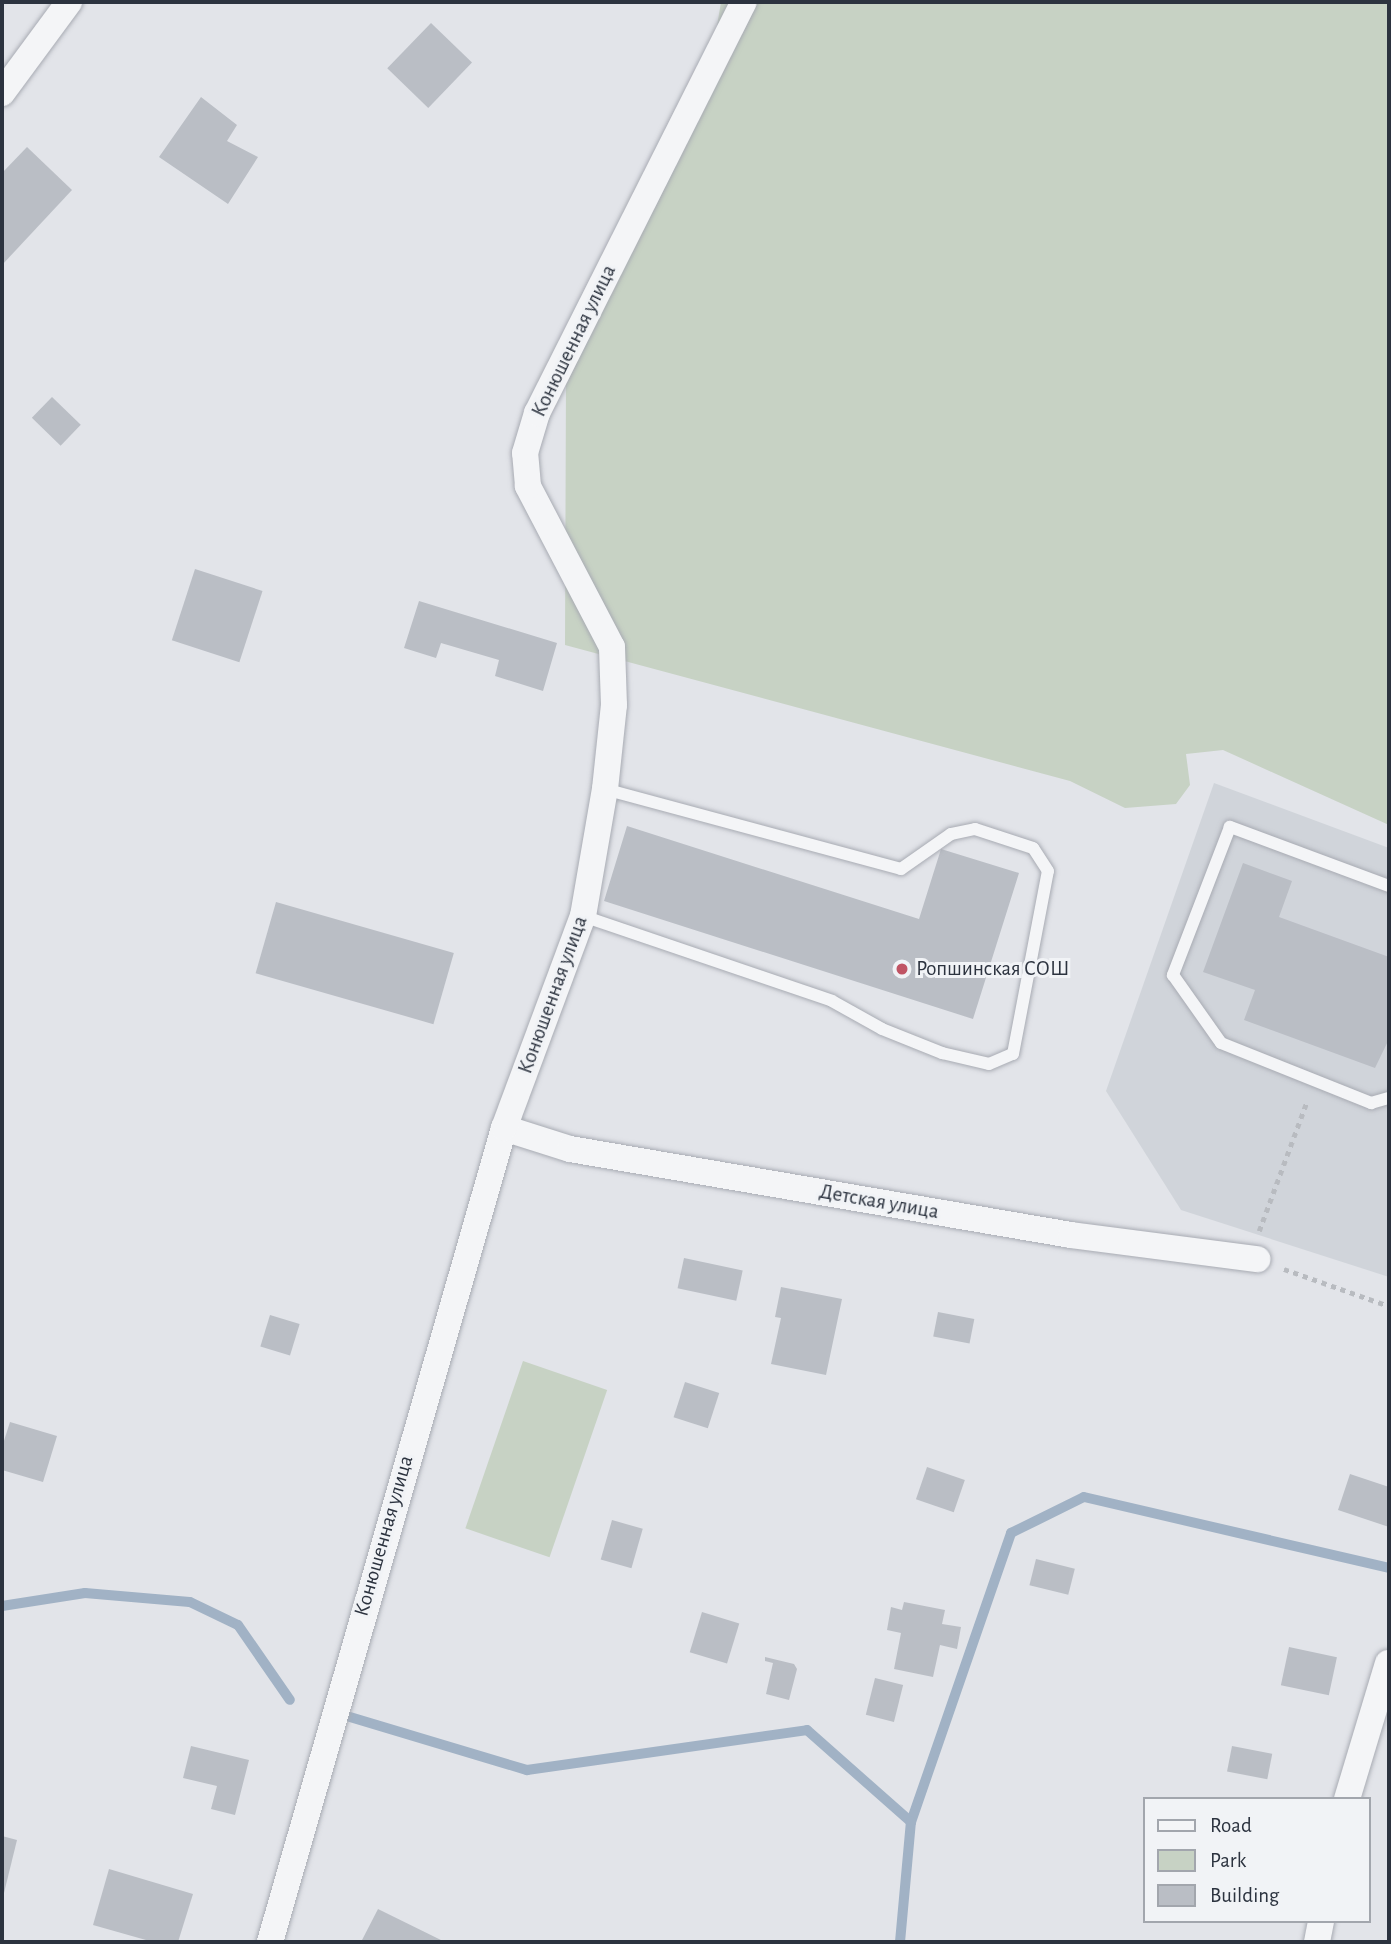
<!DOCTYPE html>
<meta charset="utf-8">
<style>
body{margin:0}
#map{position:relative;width:1391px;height:1944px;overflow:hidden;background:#e2e4e9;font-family:"Alegreya Sans",sans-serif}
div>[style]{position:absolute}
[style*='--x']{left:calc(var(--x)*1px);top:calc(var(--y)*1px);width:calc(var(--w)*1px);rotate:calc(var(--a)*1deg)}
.built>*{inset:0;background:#d0d4da}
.green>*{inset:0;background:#c7d2c4;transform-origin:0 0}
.stream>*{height:10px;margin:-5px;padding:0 5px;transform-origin:5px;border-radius:5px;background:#a1b2c5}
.building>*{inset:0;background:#babec5;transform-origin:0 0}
.path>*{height:4.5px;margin-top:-2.25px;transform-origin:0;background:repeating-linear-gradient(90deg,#b8bbc0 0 5px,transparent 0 10px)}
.roads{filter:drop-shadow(0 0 2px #a8abb3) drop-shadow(0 0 2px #a8abb3)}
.lane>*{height:12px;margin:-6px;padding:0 6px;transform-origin:6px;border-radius:6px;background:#f4f5f7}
.street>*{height:26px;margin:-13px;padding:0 13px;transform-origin:13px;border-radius:13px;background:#f4f5f7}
.dots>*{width:19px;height:19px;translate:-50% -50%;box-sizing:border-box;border:4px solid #f1f3f6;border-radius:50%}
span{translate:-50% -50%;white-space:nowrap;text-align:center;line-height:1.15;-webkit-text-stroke:6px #f1f3f6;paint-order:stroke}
.street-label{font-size:21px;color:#2c333f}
.poi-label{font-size:21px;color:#2c333f}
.left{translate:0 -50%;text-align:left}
.frame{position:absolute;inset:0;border:4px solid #2c333f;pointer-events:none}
.legend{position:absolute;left:1143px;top:1797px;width:228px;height:126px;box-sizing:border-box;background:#f1f3f6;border:2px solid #a2a6ad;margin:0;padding:9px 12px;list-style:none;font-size:21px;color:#2c333f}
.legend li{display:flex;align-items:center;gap:14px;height:35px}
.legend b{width:35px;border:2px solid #a2a6ad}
</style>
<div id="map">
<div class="built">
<div style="clip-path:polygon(1214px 783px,1389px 848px,1389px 1277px,1181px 1210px,1106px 1091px)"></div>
</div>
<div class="green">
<div style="clip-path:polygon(721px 2px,1389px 2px,1389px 825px,1223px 750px,1186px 754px,1190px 785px,1176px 804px,1125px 808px,1070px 781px,565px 645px,566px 376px,716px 32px)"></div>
<div style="left:523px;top:1361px;width:89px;height:177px;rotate:19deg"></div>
</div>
<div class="stream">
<div style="--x:2;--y:1606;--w:84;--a:-8.9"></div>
<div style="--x:85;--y:1593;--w:105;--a:4.9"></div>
<div style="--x:190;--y:1602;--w:53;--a:25.6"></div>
<div style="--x:238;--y:1625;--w:91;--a:55.3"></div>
<div style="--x:350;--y:1717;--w:185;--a:16.7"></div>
<div style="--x:527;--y:1770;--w:283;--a:-8.1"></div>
<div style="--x:807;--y:1730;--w:139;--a:41.5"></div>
<div style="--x:911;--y:1822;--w:306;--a:-70.9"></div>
<div style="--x:1011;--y:1533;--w:81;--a:-26.3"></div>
<div style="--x:1084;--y:1497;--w:313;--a:13.1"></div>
<div style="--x:900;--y:1942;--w:121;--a:-84.8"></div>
</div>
<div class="building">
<div style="left:431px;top:23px;width:57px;height:63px;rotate:44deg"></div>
<div style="clip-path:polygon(201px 97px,237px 125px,227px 141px,258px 157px,228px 204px,159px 157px)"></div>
<div style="clip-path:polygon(27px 147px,72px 190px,2px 265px,2px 173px)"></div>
<div style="left:52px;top:397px;width:40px;height:29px;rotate:44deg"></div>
<div style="left:195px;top:569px;width:71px;height:75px;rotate:18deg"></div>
<div style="clip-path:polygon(419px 601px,557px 643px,543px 691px,495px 676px,499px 660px,441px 643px,436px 658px,404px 648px)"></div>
<div style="clip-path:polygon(627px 826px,919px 919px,941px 849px,1019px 873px,973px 1019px,604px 901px)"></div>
<div style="clip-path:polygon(1243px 863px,1292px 881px,1279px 917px,1389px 957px,1389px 1039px,1375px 1068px,1244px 1020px,1255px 990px,1203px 972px)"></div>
<div style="left:276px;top:902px;width:185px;height:74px;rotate:16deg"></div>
<div style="left:684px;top:1258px;width:60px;height:31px;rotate:12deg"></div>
<div style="clip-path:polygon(781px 1287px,842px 1299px,826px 1375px,771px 1364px,781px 1318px,775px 1317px)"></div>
<div style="left:938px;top:1312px;width:37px;height:25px;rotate:11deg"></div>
<div style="left:270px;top:1315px;width:31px;height:33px;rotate:17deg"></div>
<div style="left:685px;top:1382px;width:36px;height:37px;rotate:18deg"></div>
<div style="clip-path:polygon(10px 1422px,57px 1436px,43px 1482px,2px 1470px,2px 1447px)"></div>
<div style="left:927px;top:1467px;width:40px;height:34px;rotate:19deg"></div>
<div style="clip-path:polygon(1350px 1474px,1389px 1487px,1389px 1527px,1338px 1510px)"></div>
<div style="left:612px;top:1520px;width:32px;height:41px;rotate:16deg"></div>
<div style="left:1036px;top:1559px;width:40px;height:27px;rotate:14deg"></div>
<div style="clip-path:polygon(904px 1602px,945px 1610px,942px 1624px,961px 1627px,957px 1649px,940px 1645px,933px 1677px,894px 1669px,901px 1633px,887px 1630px,891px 1607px,902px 1610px)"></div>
<div style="left:702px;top:1612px;width:39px;height:42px;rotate:17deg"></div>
<div style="left:1289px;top:1647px;width:49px;height:39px;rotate:12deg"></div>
<div style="clip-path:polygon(765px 1657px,794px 1664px,797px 1669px,789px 1700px,766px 1694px,773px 1663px,765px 1661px)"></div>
<div style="left:875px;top:1678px;width:29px;height:38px;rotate:14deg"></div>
<div style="clip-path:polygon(191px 1746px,249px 1760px,235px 1815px,211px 1809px,217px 1786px,183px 1778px)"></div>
<div style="left:1232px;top:1746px;width:41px;height:26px;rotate:11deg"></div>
<div style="clip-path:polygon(2px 1836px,17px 1840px,3px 1897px,2px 1896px)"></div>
<div style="clip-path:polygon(109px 1869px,193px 1894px,178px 1942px,153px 1942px,93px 1925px)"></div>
<div style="clip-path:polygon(378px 1909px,445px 1942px,361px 1942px)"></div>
</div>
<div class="path">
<div style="--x:1259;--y:1231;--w:139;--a:-69.7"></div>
<div style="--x:1284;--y:1269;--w:111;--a:19.4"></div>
</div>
<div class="roads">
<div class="lane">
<div style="--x:1389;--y:886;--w:170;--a:-159.6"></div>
<div style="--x:1230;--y:827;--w:159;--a:111.1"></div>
<div style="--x:1173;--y:975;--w:83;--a:54.8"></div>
<div style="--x:1221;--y:1043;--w:162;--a:21.8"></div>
<div style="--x:1371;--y:1103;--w:19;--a:-16"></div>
<div style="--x:583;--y:916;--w:263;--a:18.8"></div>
<div style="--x:832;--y:1001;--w:57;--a:29.2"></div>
<div style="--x:882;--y:1029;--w:65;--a:21.8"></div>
<div style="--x:942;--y:1053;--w:48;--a:13.2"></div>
<div style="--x:989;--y:1064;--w:26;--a:-23"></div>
<div style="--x:1013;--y:1054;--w:186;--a:-79.2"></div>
<div style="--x:1048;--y:871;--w:27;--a:-123"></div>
<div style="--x:1033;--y:848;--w:61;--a:-161.9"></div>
<div style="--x:975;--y:829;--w:25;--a:168"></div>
<div style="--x:951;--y:834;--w:61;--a:145"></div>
<div style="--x:901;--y:869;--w:307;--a:-164.9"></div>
</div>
<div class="street">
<div style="--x:2;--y:93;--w:113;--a:-53.6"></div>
<div style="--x:504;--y:1128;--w:69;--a:17.7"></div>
<div style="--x:570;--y:1149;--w:508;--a:9.74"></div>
<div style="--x:1071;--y:1235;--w:188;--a:7.4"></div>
<div style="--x:1347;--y:1799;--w:142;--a:-73.2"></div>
<div style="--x:270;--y:1942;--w:847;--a:-73.96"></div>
<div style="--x:504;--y:1128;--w:226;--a:-69.6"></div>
<div style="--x:583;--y:916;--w:129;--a:-80.2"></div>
<div style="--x:605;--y:789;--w:84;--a:-83.9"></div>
<div style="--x:614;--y:705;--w:58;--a:-92"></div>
<div style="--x:612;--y:647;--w:182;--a:-117.6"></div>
<div style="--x:528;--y:486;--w:33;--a:-95"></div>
<div style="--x:525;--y:453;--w:42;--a:-73.3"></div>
<div style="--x:537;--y:413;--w:460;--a:-63.3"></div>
<div style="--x:1317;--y:1942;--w:21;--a:-79"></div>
</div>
</div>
<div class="dots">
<div style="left:902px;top:969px;background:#c05464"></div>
</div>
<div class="street-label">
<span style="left:574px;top:341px;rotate:-64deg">Конюшенная улица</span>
<span style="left:553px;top:995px;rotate:-70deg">Конюшенная улица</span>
<span style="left:879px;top:1202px;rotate:10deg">Детская улица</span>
<span style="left:384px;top:1536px;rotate:-74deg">Конюшенная улица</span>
</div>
<div class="poi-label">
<span class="left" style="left:916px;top:969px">Ропшинская СОШ</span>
</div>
<div class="frame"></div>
<ul class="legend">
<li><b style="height:9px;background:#f4f5f7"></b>Road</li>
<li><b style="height:19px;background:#c7d2c4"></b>Park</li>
<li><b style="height:19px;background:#babec5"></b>Building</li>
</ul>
</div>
